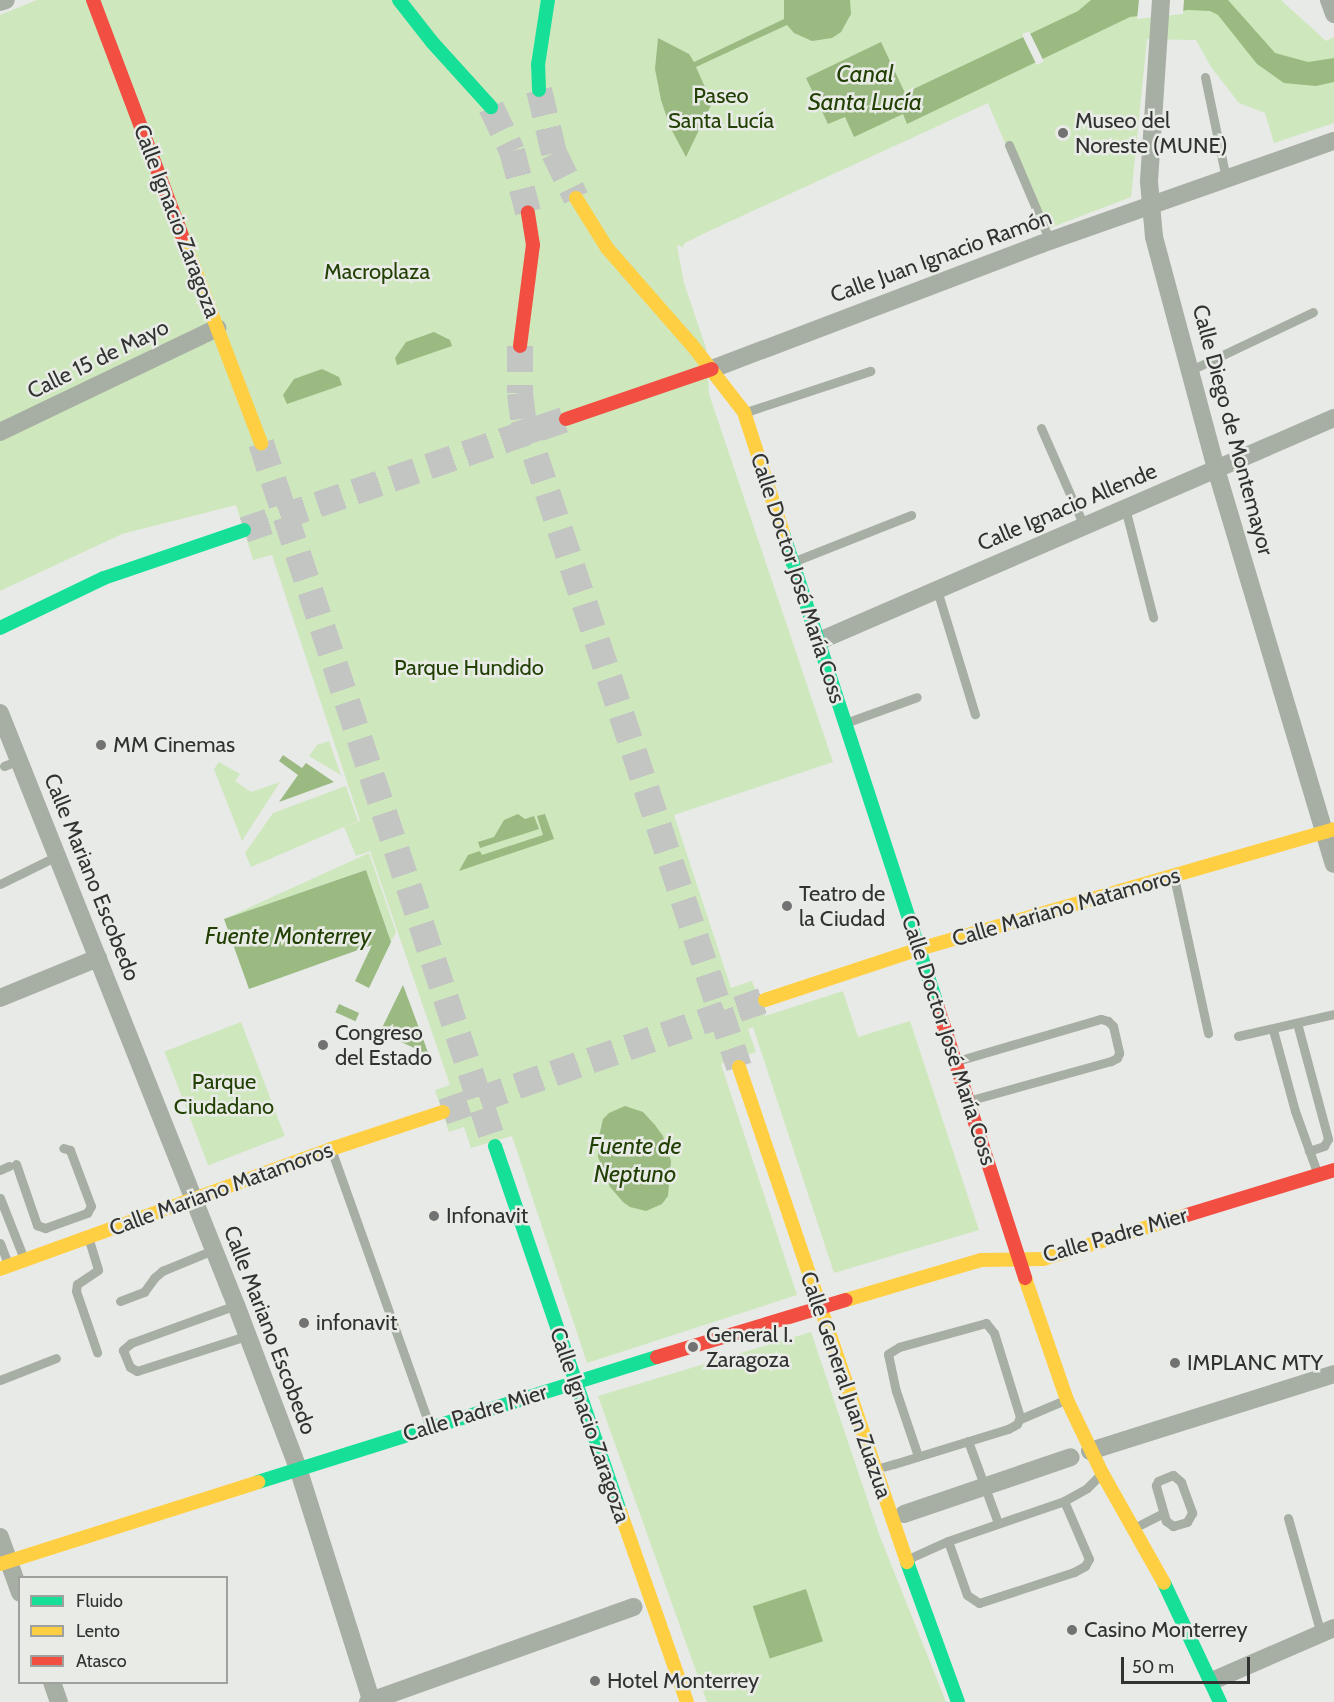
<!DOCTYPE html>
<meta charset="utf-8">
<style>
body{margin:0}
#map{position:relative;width:1334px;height:1702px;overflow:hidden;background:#e8eae7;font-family:Cabin,sans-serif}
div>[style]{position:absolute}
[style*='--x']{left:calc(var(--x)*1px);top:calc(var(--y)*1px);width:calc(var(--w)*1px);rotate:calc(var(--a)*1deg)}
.green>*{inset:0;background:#cee7bd;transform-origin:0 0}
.water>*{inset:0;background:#9aba81;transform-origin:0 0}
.pier>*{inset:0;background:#e8eae7;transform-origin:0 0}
.secondary-tunnel>*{height:26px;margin-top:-13px;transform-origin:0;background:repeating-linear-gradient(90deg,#c3c5c3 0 26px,transparent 0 39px)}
.lane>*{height:9px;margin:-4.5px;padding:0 4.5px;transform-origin:4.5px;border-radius:4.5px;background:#a7aea3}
.street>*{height:18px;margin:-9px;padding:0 9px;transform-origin:9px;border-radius:9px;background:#a7aea3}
.fast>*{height:14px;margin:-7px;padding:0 7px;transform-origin:7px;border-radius:7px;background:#16e098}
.slow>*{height:14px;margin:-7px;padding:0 7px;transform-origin:7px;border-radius:7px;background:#ffcf43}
.jam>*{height:14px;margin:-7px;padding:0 7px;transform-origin:7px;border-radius:7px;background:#f24e42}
.dots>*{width:16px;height:16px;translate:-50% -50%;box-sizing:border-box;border:3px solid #e8ebe6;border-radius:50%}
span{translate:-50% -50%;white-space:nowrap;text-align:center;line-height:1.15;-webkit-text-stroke:5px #e8ebe6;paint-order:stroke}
.park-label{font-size:22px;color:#234104}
.poi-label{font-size:22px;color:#313231}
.left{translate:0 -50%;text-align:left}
.street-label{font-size:22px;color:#313231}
.water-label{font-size:24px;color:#234004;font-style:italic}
.legend{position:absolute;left:18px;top:1576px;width:210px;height:108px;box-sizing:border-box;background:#e8ebe6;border:2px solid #9fa19e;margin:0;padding:8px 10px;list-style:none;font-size:18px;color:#313231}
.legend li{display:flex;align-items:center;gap:12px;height:30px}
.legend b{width:30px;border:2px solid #9fa19e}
.scale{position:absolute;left:1121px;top:1657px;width:129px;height:27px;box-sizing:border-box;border:3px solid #313231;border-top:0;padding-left:8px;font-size:18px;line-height:21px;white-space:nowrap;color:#313231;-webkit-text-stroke:4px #e8ebe6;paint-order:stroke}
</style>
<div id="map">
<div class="green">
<div style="clip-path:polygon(37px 0,1281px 0,1326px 41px,1334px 37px,1334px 123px,1274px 143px,1265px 113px,1239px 103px,1211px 67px,1196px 40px,1147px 39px,1131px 197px,1042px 231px,988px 103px,707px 232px,685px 243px,682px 248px,680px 245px,677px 246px,684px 283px,706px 348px,709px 394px,833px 762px,674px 815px,731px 988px,752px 981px,765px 1016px,843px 991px,858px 1037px,910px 1021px,979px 1230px,834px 1273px,753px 1027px,748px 1029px,756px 1052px,721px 1064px,797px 1295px,587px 1363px,512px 1136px,471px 1148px,464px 1127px,449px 1132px,435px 1090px,450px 1085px,370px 851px,356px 856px,344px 827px,360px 821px,272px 555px,253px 560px,236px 505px,122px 534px,0 591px,0 15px)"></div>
<div style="clip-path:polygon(329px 741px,341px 775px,309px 756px,317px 745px)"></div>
<div style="clip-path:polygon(219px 762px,240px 774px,235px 781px,251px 792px,280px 782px,242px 841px,214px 769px)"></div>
<div style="clip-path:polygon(346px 786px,358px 821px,251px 867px,245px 853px,273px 813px)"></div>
<div style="clip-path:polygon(369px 853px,396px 932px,391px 942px,366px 870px,224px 919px)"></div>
<div style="left:241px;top:1022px;width:122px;height:82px;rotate:69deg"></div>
<div style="clip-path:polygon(811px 1332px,879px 1534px,946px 1702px,707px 1702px,598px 1396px)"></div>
</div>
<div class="water">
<div style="clip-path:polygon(784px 0,850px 0,851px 14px,841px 32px,832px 38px,812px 41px,794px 33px,787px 25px,696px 67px,712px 103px,686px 157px,670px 127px,661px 100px,655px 69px,658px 38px,689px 54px,694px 62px,784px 19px)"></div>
<div style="clip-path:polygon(1091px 0,1228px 0,1275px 53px,1308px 62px,1334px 58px,1334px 82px,1316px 86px,1284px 83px,1257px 64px,1218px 15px,1210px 11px,1188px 10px,1130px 17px,907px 124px,903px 114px,854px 137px,845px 117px,828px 124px,806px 78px,881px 42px,905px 93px,1078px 11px)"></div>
<div style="clip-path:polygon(434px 332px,450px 340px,452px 346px,397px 365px,395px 358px,406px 342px)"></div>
<div style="clip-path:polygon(322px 369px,339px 377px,342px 385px,287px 404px,283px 395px,294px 379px)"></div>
<div style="clip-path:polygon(283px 755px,302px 768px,306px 763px,334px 782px,279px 802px,298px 775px,279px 761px)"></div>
<div style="clip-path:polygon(518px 814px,525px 819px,534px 816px,539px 829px,480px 848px,478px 842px,494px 837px,504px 820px)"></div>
<div style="clip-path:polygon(545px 814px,554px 839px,459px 871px,468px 855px,480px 851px,482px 855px,543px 835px,537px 816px)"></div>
<div style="clip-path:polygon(366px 870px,391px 942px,369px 988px,355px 981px,372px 945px,249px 989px,224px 919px)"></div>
<div style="clip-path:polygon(403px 985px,429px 1055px,380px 1032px)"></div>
<div style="left:339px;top:1004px;width:22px;height:9px;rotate:24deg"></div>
<div style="clip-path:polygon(625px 1106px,643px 1112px,655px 1125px,663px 1136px,671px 1161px,668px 1196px,662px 1204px,646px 1211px,630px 1207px,623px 1202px,610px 1187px,598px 1157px,598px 1141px,603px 1119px,609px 1113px)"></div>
<div style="left:806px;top:1589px;width:55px;height:56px;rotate:72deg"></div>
</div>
<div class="pier">
<div style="clip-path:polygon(1139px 0,1184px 0,1183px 14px,1137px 19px)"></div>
<div style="left:1029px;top:31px;width:34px;height:8px;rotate:64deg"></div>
</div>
<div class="secondary-tunnel">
<div style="--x:539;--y:90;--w:65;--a:76.6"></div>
<div style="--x:554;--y:153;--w:50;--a:63.9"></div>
<div style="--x:491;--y:107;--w:49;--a:64.5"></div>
<div style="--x:512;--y:151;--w:63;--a:75.3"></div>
<div style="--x:520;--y:346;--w:47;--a:90"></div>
<div style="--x:520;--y:393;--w:26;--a:83"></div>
<div style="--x:523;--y:419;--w:683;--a:71.57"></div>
<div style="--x:261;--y:443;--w:741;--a:71.59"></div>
<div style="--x:244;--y:530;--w:341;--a:-19"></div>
<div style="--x:443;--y:1112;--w:341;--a:-19.2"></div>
</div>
<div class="lane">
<div style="--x:1205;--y:77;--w:103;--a:78.3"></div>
<div style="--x:1009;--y:145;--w:104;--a:66.9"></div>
<div style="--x:1191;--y:370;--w:135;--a:-25.4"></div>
<div style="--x:746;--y:412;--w:131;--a:-18.3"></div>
<div style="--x:1041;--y:428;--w:107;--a:66.3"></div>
<div style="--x:1125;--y:508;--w:113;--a:75.6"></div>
<div style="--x:795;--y:561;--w:125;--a:-21.6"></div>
<div style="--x:937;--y:590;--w:130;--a:73"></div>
<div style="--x:848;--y:722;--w:73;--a:-19.9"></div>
<div style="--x:4;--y:766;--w:16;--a:-22"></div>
<div style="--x:1174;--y:877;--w:160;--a:77.7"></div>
<div style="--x:0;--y:884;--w:64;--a:-26.2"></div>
<div style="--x:1297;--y:1023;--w:120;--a:75"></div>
<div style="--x:1328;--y:1139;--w:8;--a:120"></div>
<div style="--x:1324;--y:1146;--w:16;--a:162"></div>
<div style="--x:1273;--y:1030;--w:84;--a:74.8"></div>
<div style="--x:1295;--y:1111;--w:65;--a:70.2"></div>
<div style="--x:1238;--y:1036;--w:98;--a:-12.9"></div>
<div style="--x:957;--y:1061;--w:150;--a:-16.3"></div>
<div style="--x:1101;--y:1019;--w:7;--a:16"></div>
<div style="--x:1108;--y:1021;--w:7;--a:45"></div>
<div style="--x:1113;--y:1026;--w:28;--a:77"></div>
<div style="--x:1119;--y:1053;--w:5;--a:112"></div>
<div style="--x:1117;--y:1058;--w:7;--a:153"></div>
<div style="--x:1111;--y:1061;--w:145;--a:164.4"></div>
<div style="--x:331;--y:1149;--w:295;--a:70.4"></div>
<div style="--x:16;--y:1164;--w:65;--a:71"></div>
<div style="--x:37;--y:1225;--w:9;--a:21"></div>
<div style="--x:45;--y:1228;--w:45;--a:-19.7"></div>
<div style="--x:87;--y:1213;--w:8;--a:-60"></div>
<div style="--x:91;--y:1206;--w:60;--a:-110.6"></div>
<div style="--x:70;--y:1150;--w:7;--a:-164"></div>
<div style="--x:0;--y:1170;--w:10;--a:-24"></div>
<div style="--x:0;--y:1198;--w:66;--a:68.5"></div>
<div style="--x:89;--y:1240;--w:31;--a:73"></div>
<div style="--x:98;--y:1270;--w:25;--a:146"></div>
<div style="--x:77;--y:1284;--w:7;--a:98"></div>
<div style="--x:76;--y:1291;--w:65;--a:71"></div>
<div style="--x:0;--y:1243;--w:25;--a:69"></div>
<div style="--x:120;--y:1301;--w:26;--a:-21"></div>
<div style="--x:144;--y:1292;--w:17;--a:-54"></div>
<div style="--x:154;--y:1278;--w:11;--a:-41"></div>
<div style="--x:162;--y:1271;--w:55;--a:-22.4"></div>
<div style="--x:236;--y:1305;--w:112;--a:160.1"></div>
<div style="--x:131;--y:1343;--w:11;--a:139"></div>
<div style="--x:123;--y:1350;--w:18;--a:68"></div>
<div style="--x:130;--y:1367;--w:8;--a:30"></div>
<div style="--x:137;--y:1371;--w:114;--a:-17.8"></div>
<div style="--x:0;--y:1380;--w:60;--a:-21.4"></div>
<div style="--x:1020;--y:1419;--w:49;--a:-22.9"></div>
<div style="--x:968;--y:1441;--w:87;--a:69.9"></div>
<div style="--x:876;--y:1469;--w:19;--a:-16"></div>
<div style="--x:894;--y:1464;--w:119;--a:-17.1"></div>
<div style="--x:1008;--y:1429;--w:10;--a:-29"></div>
<div style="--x:1017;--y:1424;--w:8;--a:-67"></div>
<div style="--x:1020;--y:1417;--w:88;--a:-107.2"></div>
<div style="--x:994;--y:1333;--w:13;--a:-129"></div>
<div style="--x:986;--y:1323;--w:90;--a:164.6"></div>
<div style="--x:899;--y:1347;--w:13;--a:148"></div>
<div style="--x:888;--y:1354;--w:38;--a:78"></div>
<div style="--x:896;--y:1391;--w:69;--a:71.3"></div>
<div style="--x:1173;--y:1475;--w:11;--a:41"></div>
<div style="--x:1181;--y:1482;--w:33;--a:70"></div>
<div style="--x:1192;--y:1513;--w:10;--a:119"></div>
<div style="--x:1187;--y:1522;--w:15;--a:164"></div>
<div style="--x:1173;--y:1526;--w:9;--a:-144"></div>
<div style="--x:1166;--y:1521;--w:37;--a:-106"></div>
<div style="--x:1156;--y:1485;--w:4;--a:-63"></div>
<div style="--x:1158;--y:1481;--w:16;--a:-22"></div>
<div style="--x:1064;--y:1501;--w:26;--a:-29"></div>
<div style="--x:1087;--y:1488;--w:18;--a:-45"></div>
<div style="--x:1288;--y:1518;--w:121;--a:74.1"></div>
<div style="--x:1136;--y:1527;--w:30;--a:-27"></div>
<div style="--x:908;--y:1559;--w:44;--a:-24.2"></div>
<div style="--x:948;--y:1541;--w:123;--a:-19"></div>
<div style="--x:1064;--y:1501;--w:63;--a:66.7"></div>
<div style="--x:1089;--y:1559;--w:8;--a:120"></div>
<div style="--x:1085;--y:1566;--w:13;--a:151"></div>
<div style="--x:1074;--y:1572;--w:100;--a:161.9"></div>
<div style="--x:979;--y:1603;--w:14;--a:-146"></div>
<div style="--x:967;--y:1595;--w:57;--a:-109.4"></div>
</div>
<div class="street">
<div style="--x:1161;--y:0;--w:182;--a:93.8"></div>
<div style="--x:1149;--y:182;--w:55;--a:84.8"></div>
<div style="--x:1154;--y:237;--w:240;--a:75"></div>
<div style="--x:1216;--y:469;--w:412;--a:73.4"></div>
<div style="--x:1329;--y:0;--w:15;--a:70"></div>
<div style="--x:0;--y:2;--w:6;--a:-18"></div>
<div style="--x:712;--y:369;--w:352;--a:-20.8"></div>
<div style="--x:1041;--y:244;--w:311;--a:-19.4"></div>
<div style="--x:0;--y:432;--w:241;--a:-25.6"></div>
<div style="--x:819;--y:641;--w:561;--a:-23.41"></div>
<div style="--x:0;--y:713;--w:637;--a:68.27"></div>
<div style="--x:236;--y:1305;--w:174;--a:69.2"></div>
<div style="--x:298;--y:1468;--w:245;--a:72.5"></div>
<div style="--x:0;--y:998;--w:106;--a:-22.2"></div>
<div style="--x:1090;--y:1451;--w:256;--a:-17.5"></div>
<div style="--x:904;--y:1514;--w:176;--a:-18.8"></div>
<div style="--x:0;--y:1537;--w:59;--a:70.3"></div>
<div style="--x:1212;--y:1681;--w:133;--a:-23.5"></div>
<div style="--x:52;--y:1682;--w:21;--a:71"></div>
<div style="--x:368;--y:1702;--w:282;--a:-19.7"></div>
</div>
<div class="fast">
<div style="--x:399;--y:0;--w:53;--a:51.8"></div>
<div style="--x:432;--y:42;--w:88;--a:47.8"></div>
<div style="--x:539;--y:90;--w:25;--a:-92"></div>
<div style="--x:538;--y:65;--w:66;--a:-81.3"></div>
<div style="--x:783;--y:533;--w:496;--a:71.9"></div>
<div style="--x:0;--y:628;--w:115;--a:-25.7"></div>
<div style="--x:104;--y:578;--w:148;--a:-18.9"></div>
<div style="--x:495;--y:1146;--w:386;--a:71.1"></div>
<div style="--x:258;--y:1482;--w:418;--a:-17.4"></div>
<div style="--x:907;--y:1562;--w:149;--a:70"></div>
<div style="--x:1164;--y:1583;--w:132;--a:64.8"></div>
</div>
<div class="slow">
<div style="--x:576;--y:198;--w:59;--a:58.2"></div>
<div style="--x:607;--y:248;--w:129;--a:48.8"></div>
<div style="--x:692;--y:345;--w:85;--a:52.2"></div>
<div style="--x:744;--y:412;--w:127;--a:72.1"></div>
<div style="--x:182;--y:236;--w:222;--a:69.1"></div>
<div style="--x:765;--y:1000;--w:162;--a:-18.3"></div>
<div style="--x:919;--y:949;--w:432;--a:-16.1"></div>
<div style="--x:739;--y:1067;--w:523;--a:71.25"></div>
<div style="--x:0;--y:1269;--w:352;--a:-19.9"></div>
<div style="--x:331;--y:1149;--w:118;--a:-18.3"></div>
<div style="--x:1025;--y:1278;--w:129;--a:71"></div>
<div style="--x:1067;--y:1400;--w:81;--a:64.4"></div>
<div style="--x:1102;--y:1473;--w:126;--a:60.6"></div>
<div style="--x:846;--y:1300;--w:141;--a:-16.5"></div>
<div style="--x:981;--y:1260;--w:62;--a:-0.9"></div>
<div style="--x:1043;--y:1259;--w:151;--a:-17"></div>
<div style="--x:620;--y:1511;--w:202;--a:70.7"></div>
<div style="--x:0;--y:1564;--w:271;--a:-17.6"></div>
</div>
<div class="jam">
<div style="--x:93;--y:0;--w:252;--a:69.3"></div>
<div style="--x:520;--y:346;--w:102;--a:-82.7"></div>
<div style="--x:533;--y:245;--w:33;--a:-99"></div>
<div style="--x:566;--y:419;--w:154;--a:-18.9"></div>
<div style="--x:937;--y:1005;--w:287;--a:72.1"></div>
<div style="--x:1187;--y:1215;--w:154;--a:-17"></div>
<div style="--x:657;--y:1357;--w:197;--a:-16.8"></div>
</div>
<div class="dots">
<div style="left:1063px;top:133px;background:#717271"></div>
<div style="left:101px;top:745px;background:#717271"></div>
<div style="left:787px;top:906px;background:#717271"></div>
<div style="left:323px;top:1045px;background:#717271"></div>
<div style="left:434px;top:1216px;background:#717271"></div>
<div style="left:304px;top:1323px;background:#717271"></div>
<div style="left:693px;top:1347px;background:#717271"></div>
<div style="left:1175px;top:1363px;background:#717271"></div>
<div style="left:1072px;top:1630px;background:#717271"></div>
<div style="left:595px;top:1681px;background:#717271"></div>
</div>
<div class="park-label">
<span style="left:721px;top:108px">Paseo<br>Santa Lucía</span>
<span style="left:377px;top:272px">Macroplaza</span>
<span style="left:469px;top:668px">Parque Hundido</span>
<span style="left:224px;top:1094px">Parque<br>Ciudadano</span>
</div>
<div class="poi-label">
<span class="left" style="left:1075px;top:133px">Museo del<br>Noreste (MUNE)</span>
<span class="left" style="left:113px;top:745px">MM Cinemas</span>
<span class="left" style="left:799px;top:906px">Teatro de<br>la Ciudad</span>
<span class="left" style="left:335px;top:1045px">Congreso<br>del Estado</span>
<span class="left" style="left:446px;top:1216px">Infonavit</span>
<span class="left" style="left:316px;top:1323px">infonavit</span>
<span class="left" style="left:706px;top:1347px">General I.<br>Zaragoza</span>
<span class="left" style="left:1187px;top:1363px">IMPLANC MTY</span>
<span class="left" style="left:1084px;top:1630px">Casino Monterrey</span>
<span class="left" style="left:607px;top:1681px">Hotel Monterrey</span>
</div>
<div class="street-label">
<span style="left:177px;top:221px;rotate:69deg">Calle Ignacio Zaragoza</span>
<span style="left:941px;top:256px;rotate:-20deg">Calle Juan Ignacio Ramón</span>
<span style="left:98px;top:359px;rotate:-26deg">Calle 15 de Mayo</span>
<span style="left:1233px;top:430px;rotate:75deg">Calle Diego de Montemayor</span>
<span style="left:1067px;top:507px;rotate:-23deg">Calle Ignacio Allende</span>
<span style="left:798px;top:578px;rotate:72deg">Calle Doctor José María Coss</span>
<span style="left:92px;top:877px;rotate:68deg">Calle Mariano Escobedo</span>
<span style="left:1066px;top:907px;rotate:-16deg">Calle Mariano Matamoros</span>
<span style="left:949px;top:1040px;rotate:72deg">Calle Doctor José María Coss</span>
<span style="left:221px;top:1189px;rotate:-20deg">Calle Mariano Matamoros</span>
<span style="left:1115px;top:1235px;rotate:-16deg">Calle Padre Mier</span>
<span style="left:270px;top:1330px;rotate:69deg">Calle Mariano Escobedo</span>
<span style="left:846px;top:1385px;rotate:71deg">Calle General Juan Zuazua</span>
<span style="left:475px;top:1413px;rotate:-17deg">Calle Padre Mier</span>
<span style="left:590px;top:1425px;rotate:71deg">Calle Ignacio Zaragoza</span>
</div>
<div class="water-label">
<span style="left:865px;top:88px">Canal<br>Santa Lucía</span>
<span style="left:288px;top:936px">Fuente Monterrey</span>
<span style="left:635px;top:1160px">Fuente de<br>Neptuno</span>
</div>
<ul class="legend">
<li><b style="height:8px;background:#16e098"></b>Fluido</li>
<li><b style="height:8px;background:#ffcf43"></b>Lento</li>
<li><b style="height:8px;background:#f24e42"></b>Atasco</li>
</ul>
<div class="scale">50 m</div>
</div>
